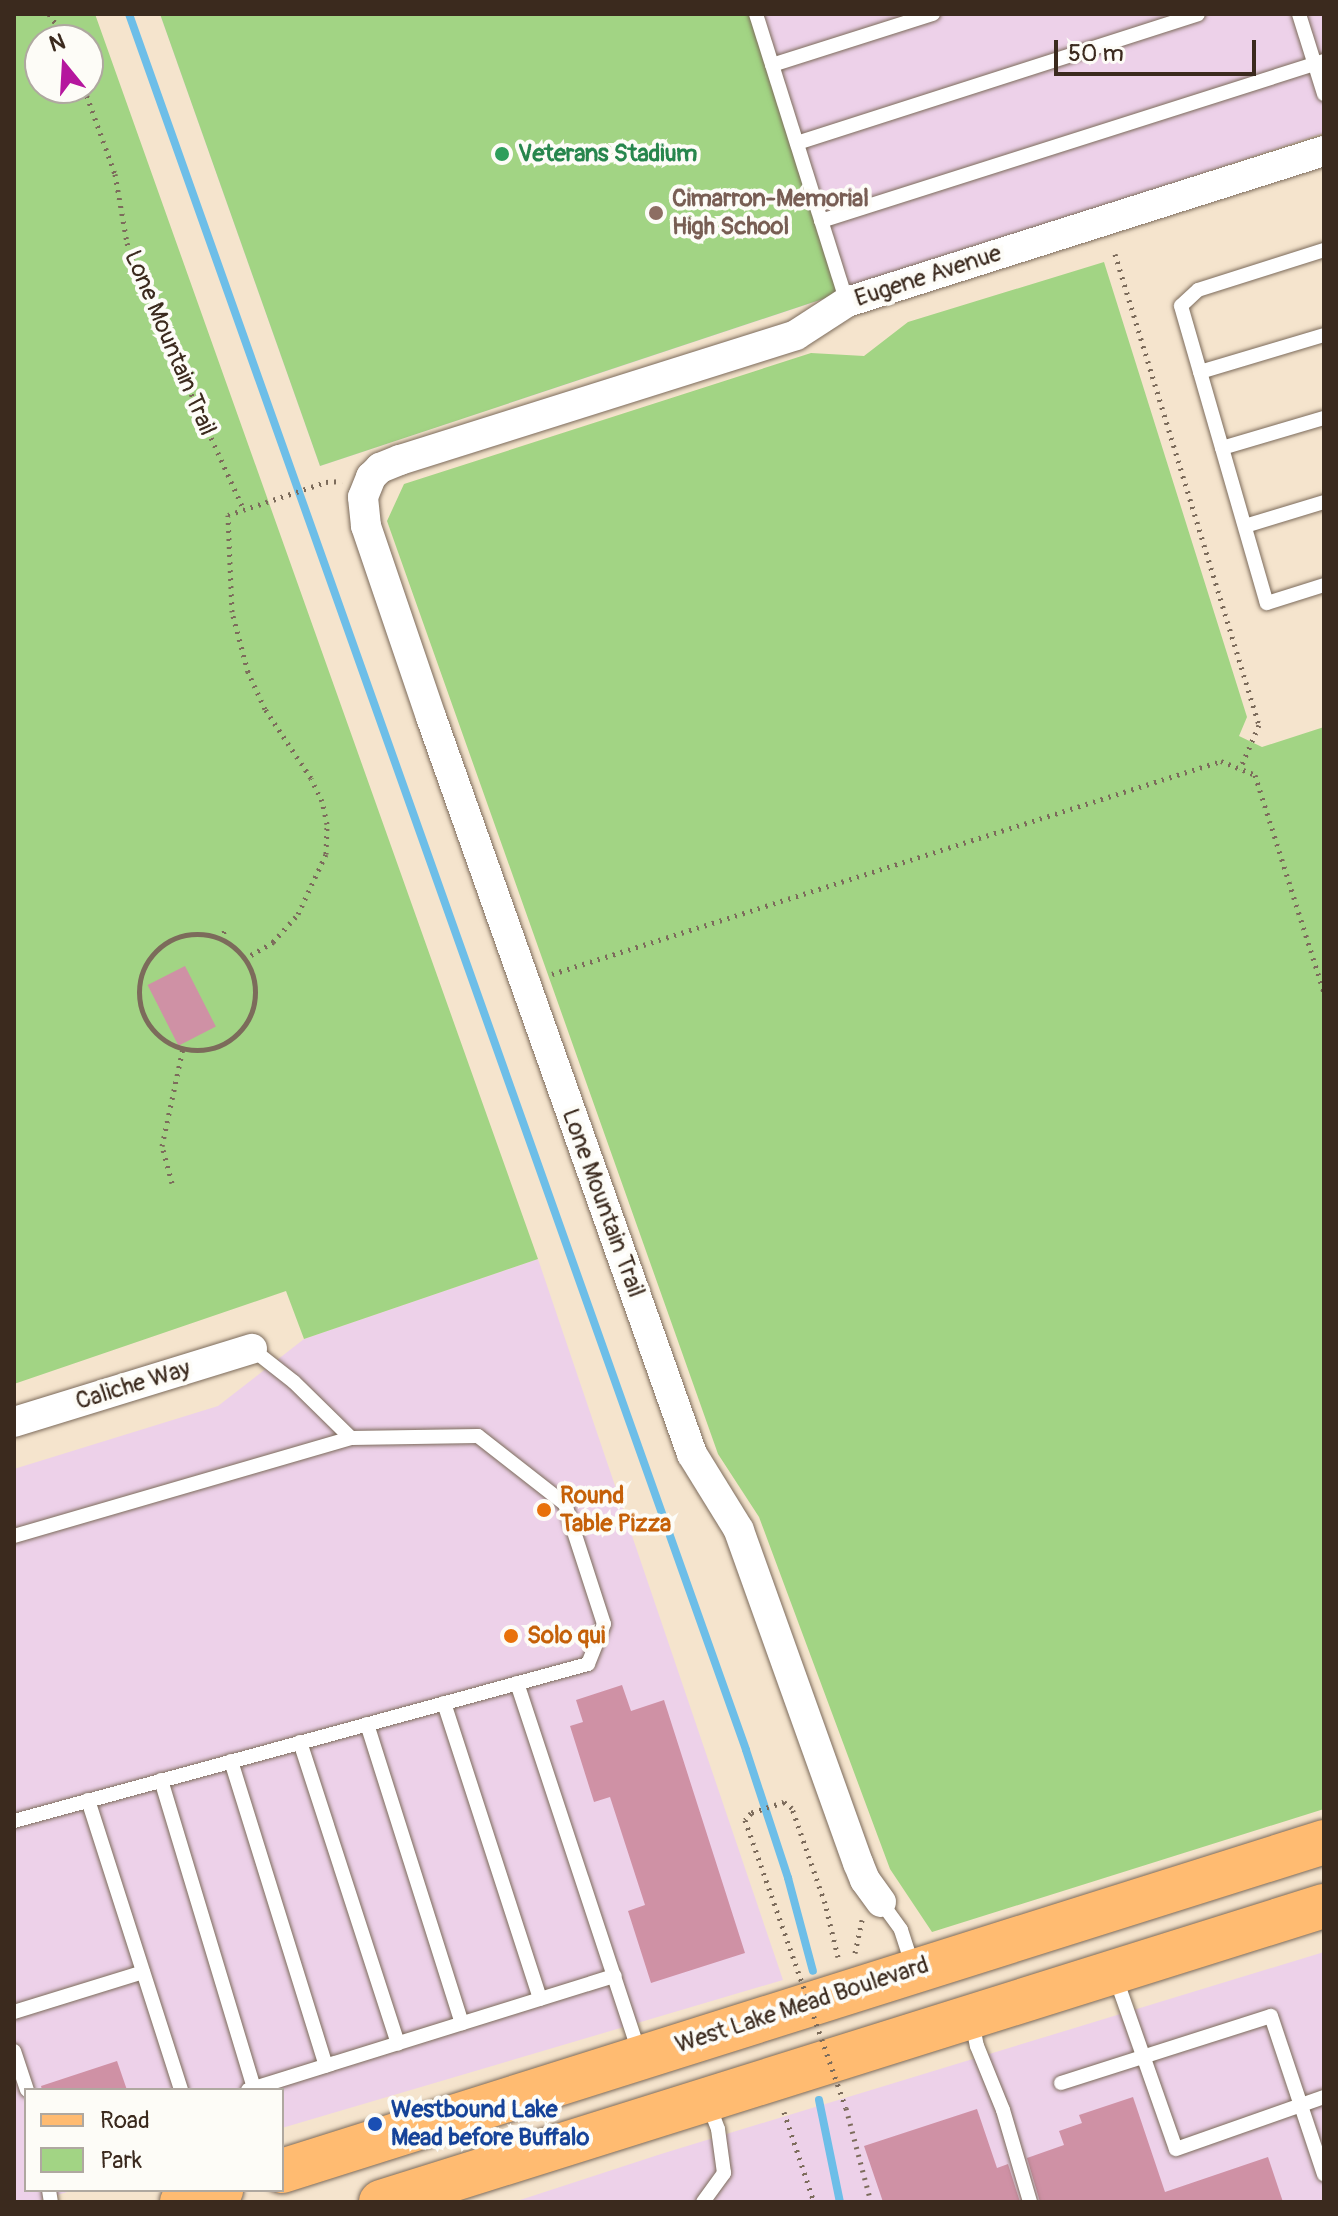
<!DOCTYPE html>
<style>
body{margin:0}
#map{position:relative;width:1338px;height:2216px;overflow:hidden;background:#f5e4cd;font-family:Pangolin,sans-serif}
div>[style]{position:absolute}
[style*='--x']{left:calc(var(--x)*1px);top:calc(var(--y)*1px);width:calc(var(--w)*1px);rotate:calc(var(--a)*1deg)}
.built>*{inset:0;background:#edd1e9}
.green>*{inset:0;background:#a2d484}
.stream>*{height:8px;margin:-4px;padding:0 4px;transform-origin:4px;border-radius:4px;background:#6dbee8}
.building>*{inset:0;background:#cf91a5;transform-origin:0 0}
.path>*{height:5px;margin-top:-2.5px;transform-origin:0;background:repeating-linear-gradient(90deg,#7c6b5b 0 2px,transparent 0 8px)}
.path>.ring{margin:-2.5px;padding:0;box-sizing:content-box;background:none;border:5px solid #7c6b5b;border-radius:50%}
.roads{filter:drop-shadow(0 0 2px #7c6b5b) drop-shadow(0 0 2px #7c6b5b)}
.lane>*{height:14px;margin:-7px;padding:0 7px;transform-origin:7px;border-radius:7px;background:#fff}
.street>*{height:30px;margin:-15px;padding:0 15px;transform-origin:15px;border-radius:15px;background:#fff}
.primary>*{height:44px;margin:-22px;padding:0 22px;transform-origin:22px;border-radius:22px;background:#ffbb71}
.path-bridge>*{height:5px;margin-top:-2.5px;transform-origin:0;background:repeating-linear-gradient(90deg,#7c6b5b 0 2px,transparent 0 8px)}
.dots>*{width:22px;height:22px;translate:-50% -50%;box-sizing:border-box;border:4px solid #fdfcf7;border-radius:50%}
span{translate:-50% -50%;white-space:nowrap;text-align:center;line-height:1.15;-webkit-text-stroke:8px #fdfcf7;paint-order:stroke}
.leisure-label{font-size:24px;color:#27864d;font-weight:700}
.left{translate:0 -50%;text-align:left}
.education-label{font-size:24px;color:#785e54;font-weight:700}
.street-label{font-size:24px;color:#3b2a1e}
.food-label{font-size:24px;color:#c56008;font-weight:700}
.transit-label{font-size:24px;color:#164399;font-weight:700}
.frame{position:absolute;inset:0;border:16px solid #3b2a1e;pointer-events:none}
.legend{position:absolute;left:24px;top:2088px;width:260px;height:104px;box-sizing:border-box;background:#fdfcf7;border:2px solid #afa8a0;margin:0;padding:10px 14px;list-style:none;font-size:24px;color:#3b2a1e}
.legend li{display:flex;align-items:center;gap:16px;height:40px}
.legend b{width:40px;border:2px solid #afa8a0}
.north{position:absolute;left:24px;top:24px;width:80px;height:80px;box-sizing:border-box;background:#fdfcf7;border:2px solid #afa8a0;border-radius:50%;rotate:342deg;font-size:22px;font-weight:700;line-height:32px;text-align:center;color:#3b2a1e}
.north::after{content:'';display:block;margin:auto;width:28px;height:36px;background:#b5179e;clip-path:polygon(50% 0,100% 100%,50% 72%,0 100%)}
.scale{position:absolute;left:1054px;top:40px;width:202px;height:36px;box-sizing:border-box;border:4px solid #3b2a1e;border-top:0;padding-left:10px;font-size:24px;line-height:28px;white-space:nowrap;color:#3b2a1e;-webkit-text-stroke:6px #fdfcf7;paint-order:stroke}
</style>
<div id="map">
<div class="built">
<div style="clip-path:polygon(160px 14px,1324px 14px,1324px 133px,320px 466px)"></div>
<div style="clip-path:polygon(538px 1259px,783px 1980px,282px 2128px,282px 2090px,26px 2090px,26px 2190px,74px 2190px,34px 2202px,14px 2202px,14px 1469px,218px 1406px,304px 1339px)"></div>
<div style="clip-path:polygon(1324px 1952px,1324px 2202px,514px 2202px,661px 2154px)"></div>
</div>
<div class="green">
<div style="clip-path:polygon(evenodd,14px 14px,95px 14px,538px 1259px,304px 1339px,286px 1291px,14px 1384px,14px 14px,40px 40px,88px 40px,88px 88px,40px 88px,40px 40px)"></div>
<div style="clip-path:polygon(160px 14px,750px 14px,841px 293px,320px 466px)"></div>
<div style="clip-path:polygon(1104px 262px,1247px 717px,1239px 736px,1262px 747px,1324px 727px,1324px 1809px,932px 1932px,890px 1869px,759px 1517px,718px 1454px,387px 521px,404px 484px,811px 353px,864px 356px,908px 322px)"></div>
</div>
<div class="stream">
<div style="--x:129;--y:14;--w:1842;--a:70.43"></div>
<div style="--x:746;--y:1750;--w:135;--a:71.8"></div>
<div style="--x:788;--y:1878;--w:96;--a:75"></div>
<div style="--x:819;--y:2100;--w:104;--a:78.4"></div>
</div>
<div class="building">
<div style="left:185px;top:966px;width:68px;height:42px;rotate:63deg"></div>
<div style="clip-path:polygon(622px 1685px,631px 1711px,664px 1700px,745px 1953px,651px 1983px,628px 1911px,645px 1905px,610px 1797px,594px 1802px,570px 1726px,583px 1722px,576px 1700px)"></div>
<div style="clip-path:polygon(117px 2061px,127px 2090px,42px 2090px,41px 2086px)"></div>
<div style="clip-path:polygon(1133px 2097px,1165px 2192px,1268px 2157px,1283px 2202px,1040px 2202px,1027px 2158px,1064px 2145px,1059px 2131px,1082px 2123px,1079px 2115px)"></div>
<div style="clip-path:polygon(977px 2109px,997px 2168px,1008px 2164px,1020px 2202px,883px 2202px,864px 2146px)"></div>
</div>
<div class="path">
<div style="--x:49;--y:14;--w:32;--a:55"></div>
<div style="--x:84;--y:88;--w:91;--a:70.2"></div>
<div style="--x:115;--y:174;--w:70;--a:80.1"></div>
<div style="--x:127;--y:243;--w:76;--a:68.5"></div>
<div style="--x:155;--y:314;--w:215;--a:65.6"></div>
<div style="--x:1115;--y:254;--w:493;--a:73"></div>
<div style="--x:1259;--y:725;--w:48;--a:113.4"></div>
<div class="ring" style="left:139px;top:934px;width:111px;height:111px"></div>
<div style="--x:220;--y:940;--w:13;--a:-63"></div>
<div style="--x:244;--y:959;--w:34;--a:-30"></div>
<div style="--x:273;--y:942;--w:38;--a:-48"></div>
<div style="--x:298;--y:914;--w:66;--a:-65"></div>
<div style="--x:326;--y:854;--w:30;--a:-88"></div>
<div style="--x:327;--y:824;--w:24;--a:-102"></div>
<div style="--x:322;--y:801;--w:25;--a:-116"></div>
<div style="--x:311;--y:778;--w:83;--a:-123.7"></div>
<div style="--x:265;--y:709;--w:41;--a:-114.7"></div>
<div style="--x:248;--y:672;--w:62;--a:-104.9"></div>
<div style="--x:232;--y:612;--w:97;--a:-92.4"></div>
<div style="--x:228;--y:515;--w:103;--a:-18.6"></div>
<div style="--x:326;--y:482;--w:16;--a:-4"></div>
<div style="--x:552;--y:974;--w:702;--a:-17.66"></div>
<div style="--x:1221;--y:761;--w:37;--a:22"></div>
<div style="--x:1255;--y:775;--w:229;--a:72.4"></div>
<div style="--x:172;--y:1183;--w:38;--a:-105"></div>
<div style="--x:162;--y:1146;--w:100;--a:-77.9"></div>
<div style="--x:855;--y:1953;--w:34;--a:-78"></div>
<div style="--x:784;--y:2112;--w:95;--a:71.6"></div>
</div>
<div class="roads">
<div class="lane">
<div style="--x:756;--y:14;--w:302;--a:72.5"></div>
<div style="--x:1299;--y:14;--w:84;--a:72.6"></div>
<div style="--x:772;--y:65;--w:169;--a:-17.6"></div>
<div style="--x:797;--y:143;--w:421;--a:-17.8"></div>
<div style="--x:821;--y:221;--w:528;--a:-17.65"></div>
<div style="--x:1324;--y:250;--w:132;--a:162.4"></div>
<div style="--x:1198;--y:290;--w:23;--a:137"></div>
<div style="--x:1181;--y:306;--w:309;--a:73.9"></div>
<div style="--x:1267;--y:603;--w:60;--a:-17.5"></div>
<div style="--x:1200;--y:372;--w:129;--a:-16.6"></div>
<div style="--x:1222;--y:448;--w:106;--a:-16.4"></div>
<div style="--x:1245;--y:526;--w:83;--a:-16.9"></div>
<div style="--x:252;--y:1349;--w:53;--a:38.2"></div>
<div style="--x:294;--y:1382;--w:80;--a:44.5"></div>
<div style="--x:14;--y:1536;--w:351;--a:-16.2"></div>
<div style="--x:351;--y:1438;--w:127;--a:-0.9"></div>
<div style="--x:478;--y:1436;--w:110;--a:38"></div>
<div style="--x:565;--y:1504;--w:126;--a:72"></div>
<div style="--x:604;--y:1624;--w:43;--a:111.8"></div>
<div style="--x:588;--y:1664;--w:595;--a:164.7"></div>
<div style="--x:517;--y:1683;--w:392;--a:71.7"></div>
<div style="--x:444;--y:1703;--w:311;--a:72"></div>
<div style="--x:367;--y:1724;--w:314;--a:72.4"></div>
<div style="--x:300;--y:1742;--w:317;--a:72"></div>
<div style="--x:231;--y:1761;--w:319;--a:72.7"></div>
<div style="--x:161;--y:1780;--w:322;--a:73.2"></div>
<div style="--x:88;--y:1800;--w:305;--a:72.2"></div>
<div style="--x:881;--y:1902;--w:34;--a:54"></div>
<div style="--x:901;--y:1930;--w:38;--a:72"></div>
<div style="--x:1115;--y:1976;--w:183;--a:70.6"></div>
<div style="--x:1176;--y:2149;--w:157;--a:-19.4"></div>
<div style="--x:14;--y:2012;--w:135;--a:-17.2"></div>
<div style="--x:972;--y:2021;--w:25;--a:79"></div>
<div style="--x:977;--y:2046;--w:69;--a:67.9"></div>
<div style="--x:1003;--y:2110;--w:96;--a:73.6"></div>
<div style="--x:14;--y:2051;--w:41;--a:71.6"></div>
<div style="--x:1061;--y:2083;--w:220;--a:-17.7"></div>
<div style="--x:1271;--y:2016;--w:167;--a:71.5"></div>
<div style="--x:248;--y:2090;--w:384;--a:-17.3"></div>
<div style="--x:49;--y:2190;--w:12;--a:81"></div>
<div style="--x:703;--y:2202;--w:36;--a:-54"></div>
<div style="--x:724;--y:2173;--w:44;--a:-97.8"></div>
<div style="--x:718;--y:2129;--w:28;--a:-111"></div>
</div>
<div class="street">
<div style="--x:14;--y:1422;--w:249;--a:-17.1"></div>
<div style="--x:881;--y:1902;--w:27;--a:-126"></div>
<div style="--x:865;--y:1880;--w:18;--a:-112"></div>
<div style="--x:858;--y:1863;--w:354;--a:-109.7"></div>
<div style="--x:739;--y:1530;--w:89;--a:-121.7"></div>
<div style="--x:692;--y:1454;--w:782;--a:-109.5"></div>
<div style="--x:431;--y:717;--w:202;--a:-108.8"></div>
<div style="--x:366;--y:526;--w:29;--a:-96"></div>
<div style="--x:363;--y:497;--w:22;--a:-68"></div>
<div style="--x:371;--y:477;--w:13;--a:-45"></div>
<div style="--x:380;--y:468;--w:22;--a:-22"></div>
<div style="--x:400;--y:460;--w:415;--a:-17.5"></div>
<div style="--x:796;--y:335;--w:61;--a:-32.9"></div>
<div style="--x:847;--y:302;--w:500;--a:-17.57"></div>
</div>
<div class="primary">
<div style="--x:282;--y:2171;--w:1093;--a:-17.52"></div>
<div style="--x:182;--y:2202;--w:41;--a:-17.1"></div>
<div style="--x:381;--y:2202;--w:988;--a:-17.43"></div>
</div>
</div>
<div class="path-bridge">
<div style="--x:838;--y:1957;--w:56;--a:-103.5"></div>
<div style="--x:825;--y:1903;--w:101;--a:-109.2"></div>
<div style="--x:792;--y:1808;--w:10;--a:-143"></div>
<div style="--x:784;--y:1802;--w:35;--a:162"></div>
<div style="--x:751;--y:1813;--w:9;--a:131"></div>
<div style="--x:745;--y:1820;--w:305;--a:70.7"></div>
<div style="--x:846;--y:2108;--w:97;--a:75.1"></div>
</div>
<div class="dots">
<div style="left:502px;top:154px;background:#2e9e5b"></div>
<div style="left:656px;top:213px;background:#8d6e63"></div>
<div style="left:544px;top:1510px;background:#e8710a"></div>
<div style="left:511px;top:1636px;background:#e8710a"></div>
<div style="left:375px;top:2124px;background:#1a4fb4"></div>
</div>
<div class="leisure-label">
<span class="left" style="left:518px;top:154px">Veterans Stadium</span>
</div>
<div class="education-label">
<span class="left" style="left:672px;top:213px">Cimarron-Memorial<br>High School</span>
</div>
<div class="street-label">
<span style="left:928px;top:276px;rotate:-18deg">Eugene Avenue</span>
<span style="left:170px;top:343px;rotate:67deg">Lone Mountain Trail</span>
<span style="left:603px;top:1203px;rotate:70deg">Lone Mountain Trail</span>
<span style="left:133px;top:1385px;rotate:-17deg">Caliche Way</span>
<span style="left:802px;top:2005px;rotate:-18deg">West Lake Mead Boulevard</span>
</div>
<div class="food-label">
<span class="left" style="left:560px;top:1510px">Round<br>Table Pizza</span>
<span class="left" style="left:527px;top:1636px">Solo qui</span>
</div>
<div class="transit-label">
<span class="left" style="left:391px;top:2124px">Westbound Lake<br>Mead before Buffalo</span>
</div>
<div class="frame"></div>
<ul class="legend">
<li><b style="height:10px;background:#ffbb71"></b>Road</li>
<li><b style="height:22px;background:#a2d484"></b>Park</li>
</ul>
<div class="north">N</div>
<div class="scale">50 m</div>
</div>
